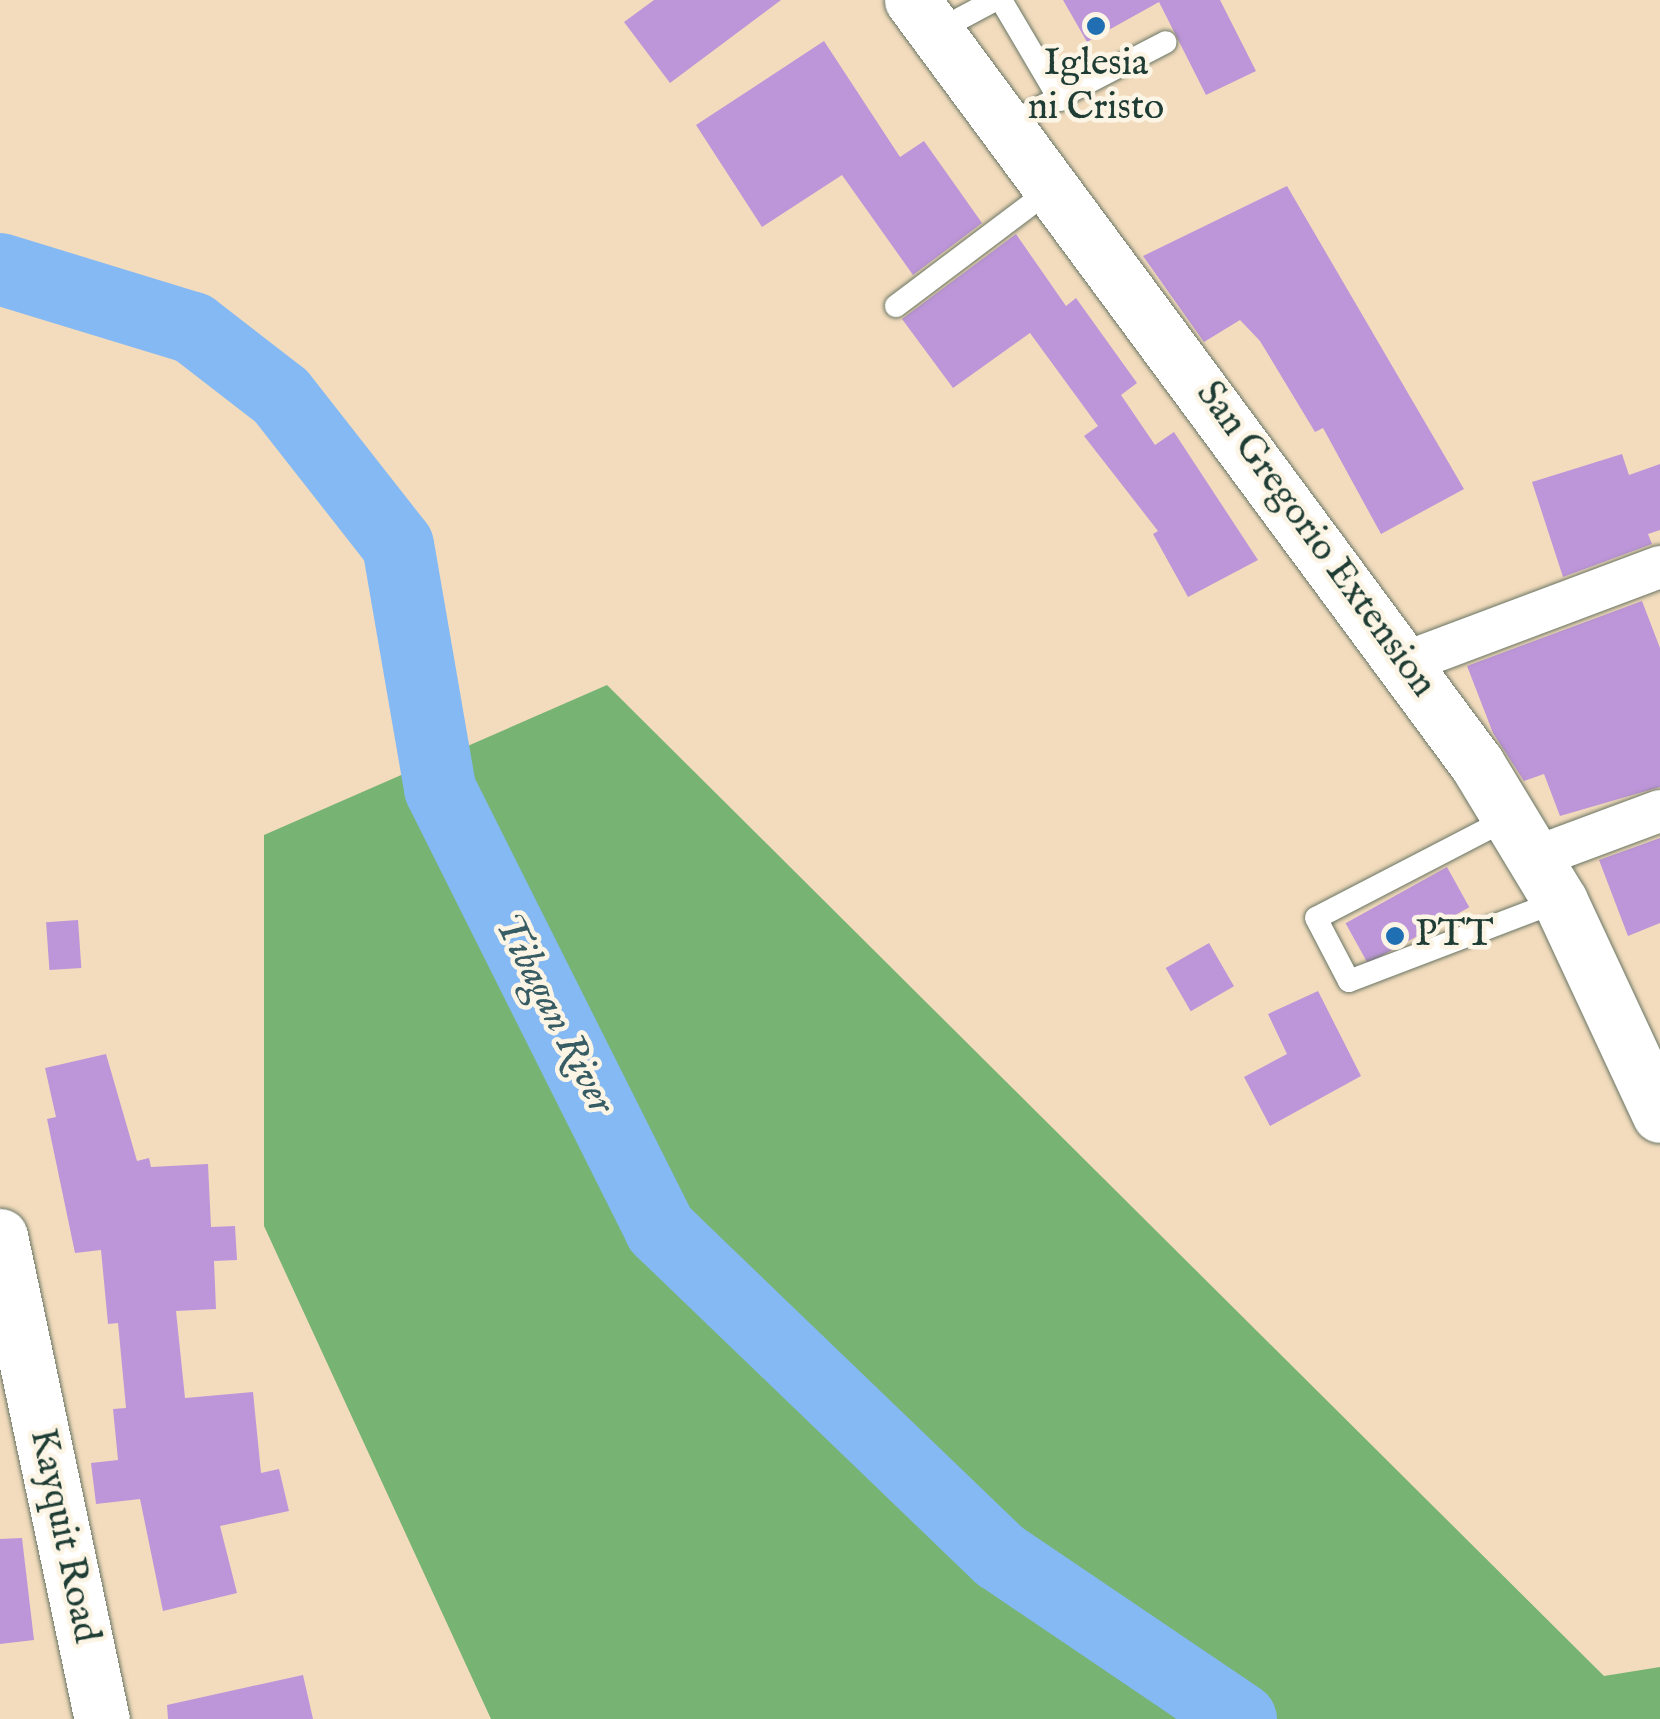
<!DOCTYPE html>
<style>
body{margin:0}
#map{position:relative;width:1660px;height:1719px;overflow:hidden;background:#f3dcbd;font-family:"IM FELL English",serif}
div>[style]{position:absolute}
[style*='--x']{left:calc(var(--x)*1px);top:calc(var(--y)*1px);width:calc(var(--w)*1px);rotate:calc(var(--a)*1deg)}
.forest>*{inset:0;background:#77b373}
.river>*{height:72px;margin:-36px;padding:0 36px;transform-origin:36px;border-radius:36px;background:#85b9f3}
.building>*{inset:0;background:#bd96d9;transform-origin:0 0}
.roads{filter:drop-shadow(0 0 2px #697564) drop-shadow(0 0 2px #697564)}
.lane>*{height:22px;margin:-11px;padding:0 11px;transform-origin:11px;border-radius:11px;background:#fff}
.street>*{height:42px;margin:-21px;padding:0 21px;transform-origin:21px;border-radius:21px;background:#fff}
.secondary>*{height:55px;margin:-27.5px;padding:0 27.5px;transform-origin:27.5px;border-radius:27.5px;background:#fff}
.dots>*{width:28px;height:28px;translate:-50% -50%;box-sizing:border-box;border:5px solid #fcf5e5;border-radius:50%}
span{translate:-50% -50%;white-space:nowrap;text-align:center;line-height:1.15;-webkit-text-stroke:9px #fcf5e5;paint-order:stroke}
.poi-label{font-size:38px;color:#1f3d34}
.left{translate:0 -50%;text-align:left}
.street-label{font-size:38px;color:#1f3d34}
.water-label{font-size:40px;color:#385c64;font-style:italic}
</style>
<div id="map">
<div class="forest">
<div style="clip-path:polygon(607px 685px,1604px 1676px,1660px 1667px,1660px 1719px,491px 1719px,264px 1226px,264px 835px)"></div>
</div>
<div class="river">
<div style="--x:0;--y:269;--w:202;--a:17"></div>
<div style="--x:193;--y:328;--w:111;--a:37.7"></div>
<div style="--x:281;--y:396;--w:189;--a:51.9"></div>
<div style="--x:398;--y:545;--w:248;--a:80.2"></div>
<div style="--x:440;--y:789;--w:492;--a:63.4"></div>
<div style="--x:660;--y:1229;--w:472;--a:43.9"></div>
<div style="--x:1000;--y:1556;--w:291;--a:34.1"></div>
</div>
<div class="building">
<div style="clip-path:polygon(654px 0,781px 0,670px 83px,624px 22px)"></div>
<div style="clip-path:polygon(1063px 0,1220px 0,1256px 71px,1206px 95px,1159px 2px,1087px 42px)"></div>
<div style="clip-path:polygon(824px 41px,900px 157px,924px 141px,982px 223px,913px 275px,842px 175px,762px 227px,696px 125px)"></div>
<div style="clip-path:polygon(1287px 186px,1464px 489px,1381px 534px,1323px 428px,1315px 432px,1260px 341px,1240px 320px,1204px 342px,1143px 256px)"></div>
<div style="clip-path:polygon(1016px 234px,1066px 306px,1076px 298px,1137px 383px,1121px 395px,1155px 445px,1174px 432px,1258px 560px,1188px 597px,1153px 534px,1158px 531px,1084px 436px,1098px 426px,1030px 333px,953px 388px,902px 319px)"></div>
<div style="clip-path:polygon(1622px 454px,1629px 475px,1660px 464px,1660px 530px,1648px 534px,1652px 544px,1563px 577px,1532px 482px)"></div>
<div style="clip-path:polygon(1642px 601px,1660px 648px,1660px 787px,1560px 816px,1544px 774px,1524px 781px,1493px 733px,1467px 666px)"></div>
<div style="clip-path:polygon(1660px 838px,1660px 923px,1628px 936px,1599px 860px)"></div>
<div style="left:1447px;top:867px;width:46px;height:116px;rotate:61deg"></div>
<div style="left:78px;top:920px;width:48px;height:32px;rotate:86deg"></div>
<div style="left:1209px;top:943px;width:50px;height:50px;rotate:60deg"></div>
<div style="clip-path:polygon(1318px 991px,1361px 1076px,1270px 1126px,1244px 1077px,1287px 1054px,1268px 1014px)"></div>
<div style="clip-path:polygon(106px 1054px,137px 1161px,149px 1158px,151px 1167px,208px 1164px,211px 1227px,235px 1226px,237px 1260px,214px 1261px,216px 1309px,176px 1311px,185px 1398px,253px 1392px,261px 1473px,279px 1469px,289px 1511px,220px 1526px,237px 1593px,163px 1611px,140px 1499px,96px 1504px,91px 1463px,118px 1460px,113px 1409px,126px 1408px,118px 1323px,108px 1324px,101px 1250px,75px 1253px,47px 1119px,56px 1117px,45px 1068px)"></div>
<div style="clip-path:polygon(22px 1538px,34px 1640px,0 1644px,0 1539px)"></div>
<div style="clip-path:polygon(303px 1675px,313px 1719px,168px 1719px,167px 1705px)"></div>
</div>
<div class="roads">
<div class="lane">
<div style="--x:1001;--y:0;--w:116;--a:59.5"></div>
<div style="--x:935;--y:32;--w:68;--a:-28.1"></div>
<div style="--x:1004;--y:126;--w:182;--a:-27.4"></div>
<div style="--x:896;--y:306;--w:194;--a:-37"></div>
<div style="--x:1509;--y:818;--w:217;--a:152.6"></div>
<div style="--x:1316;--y:918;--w:71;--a:62.4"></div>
<div style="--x:1349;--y:981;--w:225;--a:-20.9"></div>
</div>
<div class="street">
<div style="--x:1407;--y:662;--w:270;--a:-20.6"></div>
<div style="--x:1536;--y:857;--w:132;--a:-20.4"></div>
</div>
<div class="secondary">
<div style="--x:912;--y:0;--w:950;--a:53.52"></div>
<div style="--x:1477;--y:764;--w:160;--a:58.8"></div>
<div style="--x:1560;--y:901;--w:236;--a:65"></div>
<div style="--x:0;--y:1236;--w:494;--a:78.1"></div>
</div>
</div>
<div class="dots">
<div style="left:1096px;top:26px;background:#1f6fb2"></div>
<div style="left:1395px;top:936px;background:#1f6fb2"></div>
</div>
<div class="poi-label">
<span style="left:1096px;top:87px">Iglesia<br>ni Cristo</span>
<span class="left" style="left:1415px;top:936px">PTT</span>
</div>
<div class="street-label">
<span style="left:1315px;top:540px;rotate:54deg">San Gregorio Extension</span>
<span style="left:63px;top:1536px;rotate:78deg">Kayquit Road</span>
</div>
<div class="water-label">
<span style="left:553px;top:1014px;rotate:63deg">Tibagan River</span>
</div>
</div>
